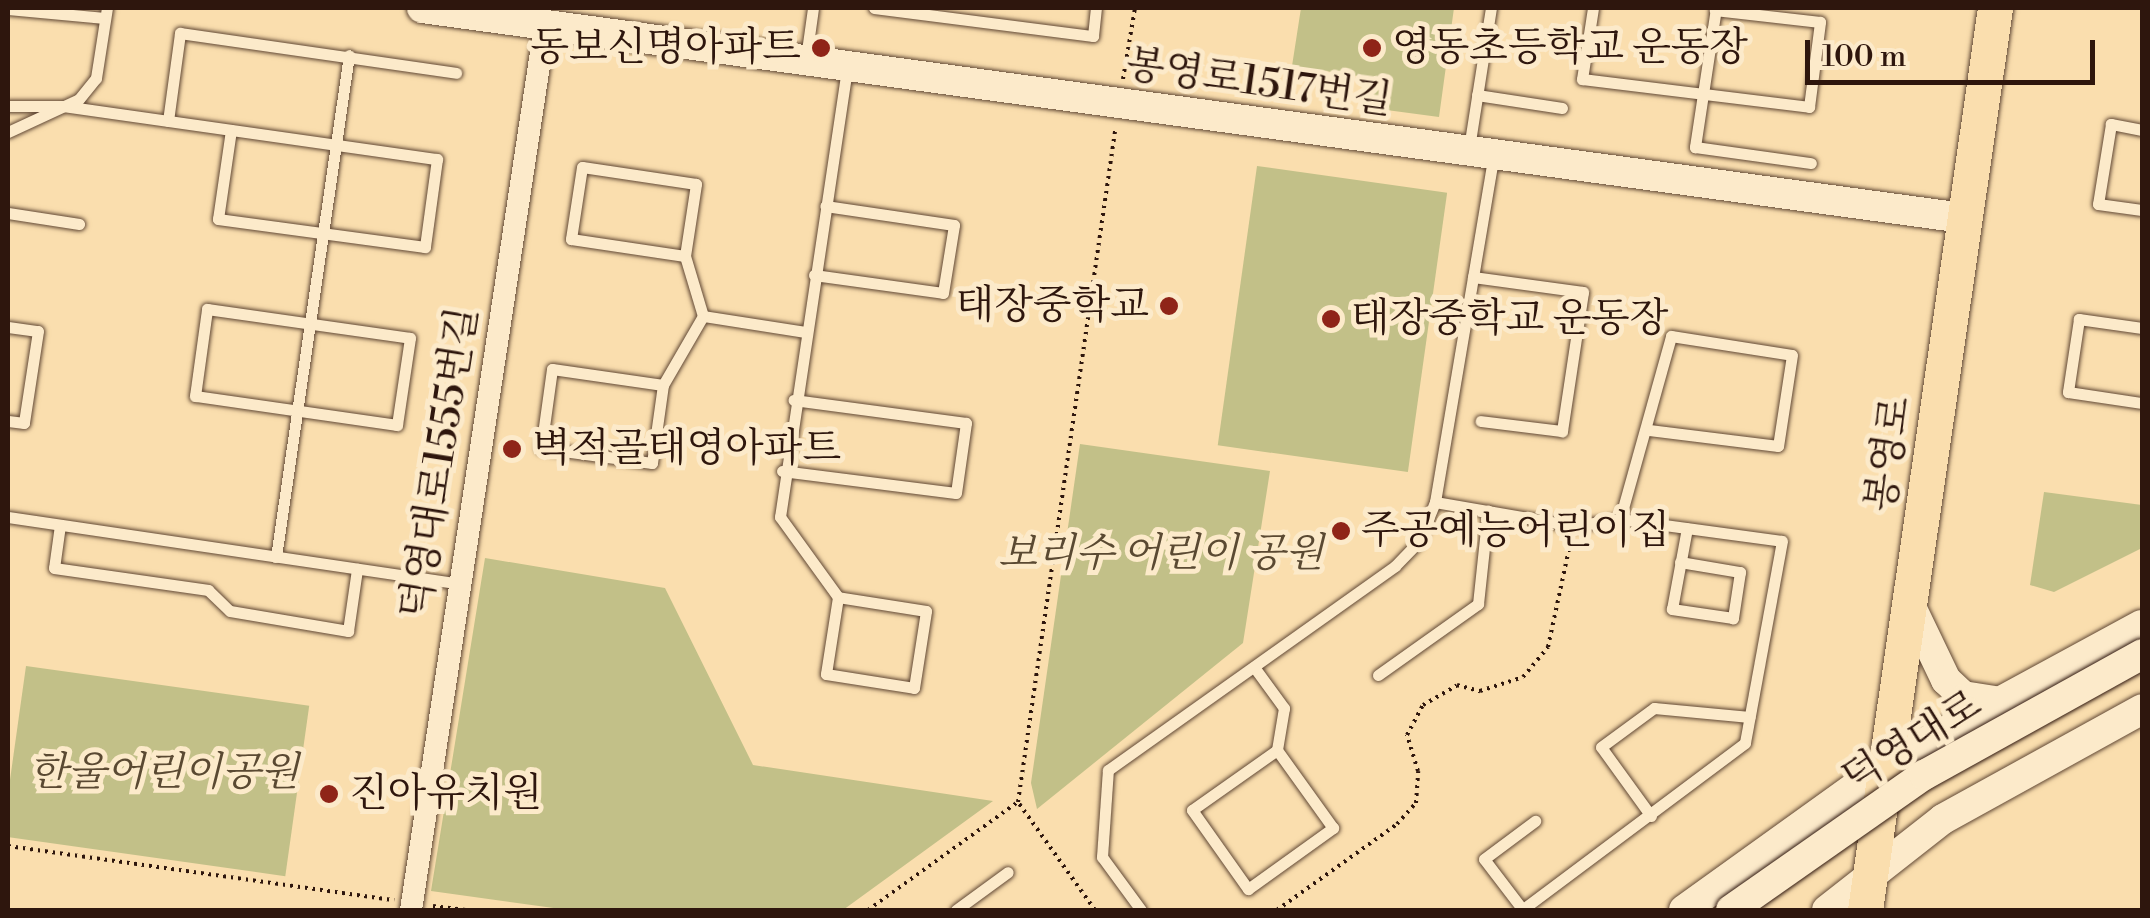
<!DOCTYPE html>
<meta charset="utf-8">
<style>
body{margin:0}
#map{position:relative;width:2150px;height:918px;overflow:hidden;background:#fadeae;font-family:"Libre Bodoni","Noto Serif KR",serif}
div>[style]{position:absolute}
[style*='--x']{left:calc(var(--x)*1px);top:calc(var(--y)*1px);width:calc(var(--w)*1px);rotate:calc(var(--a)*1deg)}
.green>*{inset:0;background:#c2c088;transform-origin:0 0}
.path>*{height:4px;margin-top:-2px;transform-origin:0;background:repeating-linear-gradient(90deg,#2e160d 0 2.5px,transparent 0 7.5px)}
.roads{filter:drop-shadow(0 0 2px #614835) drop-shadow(0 0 2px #614835)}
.lane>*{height:11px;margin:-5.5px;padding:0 5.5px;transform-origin:5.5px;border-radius:5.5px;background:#fceaca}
.street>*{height:22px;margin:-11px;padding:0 11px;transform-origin:11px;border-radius:11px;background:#fceaca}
.secondary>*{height:30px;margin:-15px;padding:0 15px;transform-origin:15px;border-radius:15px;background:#fceaca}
.primary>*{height:35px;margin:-17.5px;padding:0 17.5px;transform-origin:17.5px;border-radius:17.5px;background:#fadeae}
.bridges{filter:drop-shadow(0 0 2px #2e160d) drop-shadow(0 0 2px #2e160d)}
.secondary-bridge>*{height:30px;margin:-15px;padding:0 15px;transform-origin:15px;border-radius:15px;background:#fceaca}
.dots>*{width:28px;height:28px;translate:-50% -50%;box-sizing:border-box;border:5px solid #fceaca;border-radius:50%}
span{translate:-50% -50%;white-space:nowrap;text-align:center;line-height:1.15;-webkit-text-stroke:10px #fceaca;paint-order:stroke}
.poi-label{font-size:40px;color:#2e160d}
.right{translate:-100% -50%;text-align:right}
.left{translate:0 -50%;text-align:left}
.street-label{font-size:40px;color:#2e160d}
.park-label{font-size:40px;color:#5a4932;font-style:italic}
.frame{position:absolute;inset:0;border:10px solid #2e160d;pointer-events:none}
.scale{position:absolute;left:1805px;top:40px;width:290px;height:45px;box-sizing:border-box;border:5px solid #2e160d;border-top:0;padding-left:12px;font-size:30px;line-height:35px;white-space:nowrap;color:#2e160d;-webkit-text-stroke:8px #fceaca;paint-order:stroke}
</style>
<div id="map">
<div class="green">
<div style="clip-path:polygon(1301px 8px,1454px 8px,1439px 117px,1379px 109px,1364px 77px,1292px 66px)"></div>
<div style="left:1257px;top:166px;width:192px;height:282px;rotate:8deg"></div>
<div style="clip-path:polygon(1080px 444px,1270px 471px,1243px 643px,1037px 809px,1031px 783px)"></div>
<div style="clip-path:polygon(2044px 492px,2142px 505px,2142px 548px,2054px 592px,2030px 585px)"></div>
<div style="clip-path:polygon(485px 558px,665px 588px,753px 765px,993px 801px,843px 910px,568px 910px,431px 891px)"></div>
<div style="left:26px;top:666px;width:286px;height:172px;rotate:8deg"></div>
</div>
<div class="path">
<div style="--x:1123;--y:79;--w:72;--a:-80.4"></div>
<div style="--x:8;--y:846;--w:390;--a:8"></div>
<div style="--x:433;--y:906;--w:35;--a:7"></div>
<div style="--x:868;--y:910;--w:185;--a:-35.8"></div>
<div style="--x:1095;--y:910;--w:133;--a:-125.5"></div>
<div style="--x:1018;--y:802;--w:678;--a:-81.77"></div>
<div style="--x:1277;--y:910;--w:148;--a:-35.6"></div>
<div style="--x:1397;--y:824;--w:28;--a:-48"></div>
<div style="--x:1416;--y:803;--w:32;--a:-86"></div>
<div style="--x:1418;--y:771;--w:38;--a:-107"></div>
<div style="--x:1407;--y:735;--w:34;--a:-62"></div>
<div style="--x:1423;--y:705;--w:39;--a:-30"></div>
<div style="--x:1457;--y:685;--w:24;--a:15"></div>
<div style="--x:1480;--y:691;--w:45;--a:-18"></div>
<div style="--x:1523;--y:677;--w:39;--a:-50"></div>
<div style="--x:1548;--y:647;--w:109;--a:-77.9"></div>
</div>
<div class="roads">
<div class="lane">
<div style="--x:874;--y:8;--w:221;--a:7.3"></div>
<div style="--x:1093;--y:36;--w:28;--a:-84"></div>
<div style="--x:1593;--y:8;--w:72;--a:98.8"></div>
<div style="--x:1582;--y:79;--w:229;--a:7"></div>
<div style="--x:1809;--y:107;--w:86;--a:-82.6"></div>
<div style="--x:1820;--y:22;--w:106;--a:-173.5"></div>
<div style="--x:1716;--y:8;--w:141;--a:98.6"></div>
<div style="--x:1695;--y:147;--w:117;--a:7.9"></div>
<div style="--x:8;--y:9;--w:97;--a:5.3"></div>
<div style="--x:806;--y:58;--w:50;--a:-82"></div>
<div style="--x:1477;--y:95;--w:86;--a:8.7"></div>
<div style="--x:8;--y:106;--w:55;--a:0"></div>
<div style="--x:63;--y:106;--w:378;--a:8.1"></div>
<div style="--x:437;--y:159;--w:89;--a:97.8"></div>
<div style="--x:425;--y:247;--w:209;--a:-172.3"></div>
<div style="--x:218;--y:219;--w:90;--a:-81.7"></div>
<div style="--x:168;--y:121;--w:89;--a:-82.2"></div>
<div style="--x:180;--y:33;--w:279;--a:8.2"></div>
<div style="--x:2142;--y:130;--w:32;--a:-169"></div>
<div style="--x:2111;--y:124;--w:81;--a:99.2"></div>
<div style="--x:2098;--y:204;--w:44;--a:7.8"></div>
<div style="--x:8;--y:132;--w:78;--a:-24.9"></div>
<div style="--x:79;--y:99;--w:27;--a:-51"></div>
<div style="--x:96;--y:78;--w:71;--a:-81.1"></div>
<div style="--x:1469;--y:148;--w:142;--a:-81.1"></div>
<div style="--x:8;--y:213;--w:72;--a:8.8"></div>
<div style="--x:814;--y:275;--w:130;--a:7.9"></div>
<div style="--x:943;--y:293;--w:69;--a:-80.8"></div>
<div style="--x:954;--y:225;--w:130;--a:-171.6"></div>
<div style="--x:1473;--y:277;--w:111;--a:7.8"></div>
<div style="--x:1583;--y:292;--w:141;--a:98.6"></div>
<div style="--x:1562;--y:431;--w:82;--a:-173"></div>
<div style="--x:207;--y:309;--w:205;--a:8.1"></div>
<div style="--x:410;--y:338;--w:88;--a:98.5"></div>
<div style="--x:397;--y:425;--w:204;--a:-171.8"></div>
<div style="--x:195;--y:396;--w:88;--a:-82.1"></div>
<div style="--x:703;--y:316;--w:103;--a:8.9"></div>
<div style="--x:8;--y:327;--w:30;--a:8"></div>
<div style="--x:38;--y:331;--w:93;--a:98.7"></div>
<div style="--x:24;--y:423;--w:16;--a:-173"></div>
<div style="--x:2142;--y:328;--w:64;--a:-171.9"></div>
<div style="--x:2079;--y:319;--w:74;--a:98.6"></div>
<div style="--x:2068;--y:392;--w:75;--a:8.5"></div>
<div style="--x:663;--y:385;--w:112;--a:-171.8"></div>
<div style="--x:552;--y:369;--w:80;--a:97.9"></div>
<div style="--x:541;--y:448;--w:112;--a:7.7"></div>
<div style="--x:652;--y:463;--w:79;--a:-82"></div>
<div style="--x:663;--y:385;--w:80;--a:-59.9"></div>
<div style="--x:703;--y:316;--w:63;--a:-106.7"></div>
<div style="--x:685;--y:256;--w:73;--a:-81.3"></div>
<div style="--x:696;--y:184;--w:115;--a:-171.5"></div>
<div style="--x:582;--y:167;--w:73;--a:98.7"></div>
<div style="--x:571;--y:239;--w:115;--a:8.5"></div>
<div style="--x:782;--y:471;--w:175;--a:7.2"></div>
<div style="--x:956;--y:493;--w:71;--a:-81.9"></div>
<div style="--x:966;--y:423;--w:174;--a:-172.4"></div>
<div style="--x:1435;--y:502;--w:141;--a:9.8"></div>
<div style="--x:1574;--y:526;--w:47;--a:-8.7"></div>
<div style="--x:1620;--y:519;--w:163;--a:7.7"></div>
<div style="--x:1782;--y:541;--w:205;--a:100.4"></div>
<div style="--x:1745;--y:743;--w:279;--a:143.2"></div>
<div style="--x:8;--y:517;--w:456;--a:8.4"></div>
<div style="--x:1620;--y:519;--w:190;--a:-74.4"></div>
<div style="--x:1671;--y:336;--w:122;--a:8.9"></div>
<div style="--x:1792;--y:355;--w:92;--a:98.7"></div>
<div style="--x:1778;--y:446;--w:130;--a:-172.9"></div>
<div style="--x:60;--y:525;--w:43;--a:97.9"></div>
<div style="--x:54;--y:568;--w:156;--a:8.1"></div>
<div style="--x:208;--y:590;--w:30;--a:44"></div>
<div style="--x:230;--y:611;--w:120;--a:9.6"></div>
<div style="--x:348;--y:631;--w:63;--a:-81.7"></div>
<div style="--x:276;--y:557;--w:507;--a:-81.73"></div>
<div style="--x:1680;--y:562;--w:61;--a:9.5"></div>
<div style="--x:1740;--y:572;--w:47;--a:98.7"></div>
<div style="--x:1733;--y:618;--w:62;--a:-171.6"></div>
<div style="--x:1672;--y:609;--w:82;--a:-79.5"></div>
<div style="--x:838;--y:597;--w:78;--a:98.9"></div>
<div style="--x:826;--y:674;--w:89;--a:9"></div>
<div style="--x:914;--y:688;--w:78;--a:-81.1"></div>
<div style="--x:926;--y:611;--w:89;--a:-171"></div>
<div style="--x:838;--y:597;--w:99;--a:-125.9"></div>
<div style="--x:780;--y:517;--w:455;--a:-81.5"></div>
<div style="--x:1254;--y:667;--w:51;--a:53.8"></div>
<div style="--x:1284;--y:708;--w:43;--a:99.5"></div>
<div style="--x:1277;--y:750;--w:104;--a:144.8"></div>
<div style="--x:1192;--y:810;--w:97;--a:54.7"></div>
<div style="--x:1248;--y:889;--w:105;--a:-35.7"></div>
<div style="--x:1333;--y:828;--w:96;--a:-125.7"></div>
<div style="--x:1378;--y:675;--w:123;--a:-35.4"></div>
<div style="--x:1478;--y:604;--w:94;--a:-83.9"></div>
<div style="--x:1651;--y:816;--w:85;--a:-125.9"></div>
<div style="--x:1601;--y:747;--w:66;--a:-36.3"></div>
<div style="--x:1654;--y:708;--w:96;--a:5.4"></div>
<div style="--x:956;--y:910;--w:64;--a:-36.2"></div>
<div style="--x:1141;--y:910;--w:66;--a:-126.3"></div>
<div style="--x:1102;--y:857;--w:87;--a:-86.1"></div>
<div style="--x:1108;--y:770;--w:352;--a:-35.4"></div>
<div style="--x:1395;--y:566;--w:35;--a:-46"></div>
<div style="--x:1419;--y:541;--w:42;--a:-67.7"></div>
<div style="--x:1435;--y:502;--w:352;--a:-80.4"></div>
<div style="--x:1523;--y:910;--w:64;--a:-127.4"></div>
<div style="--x:1484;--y:859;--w:64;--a:-36.7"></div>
</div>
<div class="street">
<div style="--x:411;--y:910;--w:894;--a:-81.38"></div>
</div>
<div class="secondary">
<div style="--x:422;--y:8;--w:1555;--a:7.76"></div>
<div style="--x:1911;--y:607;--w:81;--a:64.4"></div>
<div style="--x:1946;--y:680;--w:23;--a:43"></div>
<div style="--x:1963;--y:696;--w:37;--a:9"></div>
<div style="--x:1684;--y:910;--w:255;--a:-35.7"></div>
<div style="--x:1891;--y:761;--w:285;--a:-28.5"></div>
<div style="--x:1827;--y:910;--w:147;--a:-38.1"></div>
<div style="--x:1943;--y:819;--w:227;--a:-28.9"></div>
</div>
<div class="primary">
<div style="--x:1865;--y:910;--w:911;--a:-81.8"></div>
</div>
</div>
<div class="bridges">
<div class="secondary-bridge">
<div style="--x:1731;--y:910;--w:236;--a:-35"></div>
<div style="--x:1924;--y:775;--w:249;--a:-29"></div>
</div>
</div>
<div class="dots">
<div style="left:821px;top:48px;background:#8f2418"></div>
<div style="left:1372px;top:48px;background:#8f2418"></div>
<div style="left:1169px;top:306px;background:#8f2418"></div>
<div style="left:1331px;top:319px;background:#8f2418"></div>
<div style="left:512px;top:449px;background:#8f2418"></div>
<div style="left:1341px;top:531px;background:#8f2418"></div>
<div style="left:329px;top:794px;background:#8f2418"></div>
</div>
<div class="poi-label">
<span class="right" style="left:801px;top:48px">동보신명아파트</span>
<span class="left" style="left:1392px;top:48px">영동초등학교 운동장</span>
<span class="right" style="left:1149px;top:306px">태장중학교</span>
<span class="left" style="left:1351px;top:319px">태장중학교 운동장</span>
<span class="left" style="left:532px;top:449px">벽적골태영아파트</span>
<span class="left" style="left:1361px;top:531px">주공예능어린이집</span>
<span class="left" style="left:349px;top:794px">진아유치원</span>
</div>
<div class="street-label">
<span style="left:1259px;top:83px;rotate:8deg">봉영로1517번길</span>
<span style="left:1889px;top:454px;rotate:-82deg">봉영로</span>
<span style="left:440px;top:463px;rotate:-81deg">덕영대로1555번길</span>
<span style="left:1912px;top:742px;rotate:-32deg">덕영대로</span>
</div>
<div class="park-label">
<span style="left:1161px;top:554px">보리수 어린이 공원</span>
<span style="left:164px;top:773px">한울어린이공원</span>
</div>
<div class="frame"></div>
<div class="scale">100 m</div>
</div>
